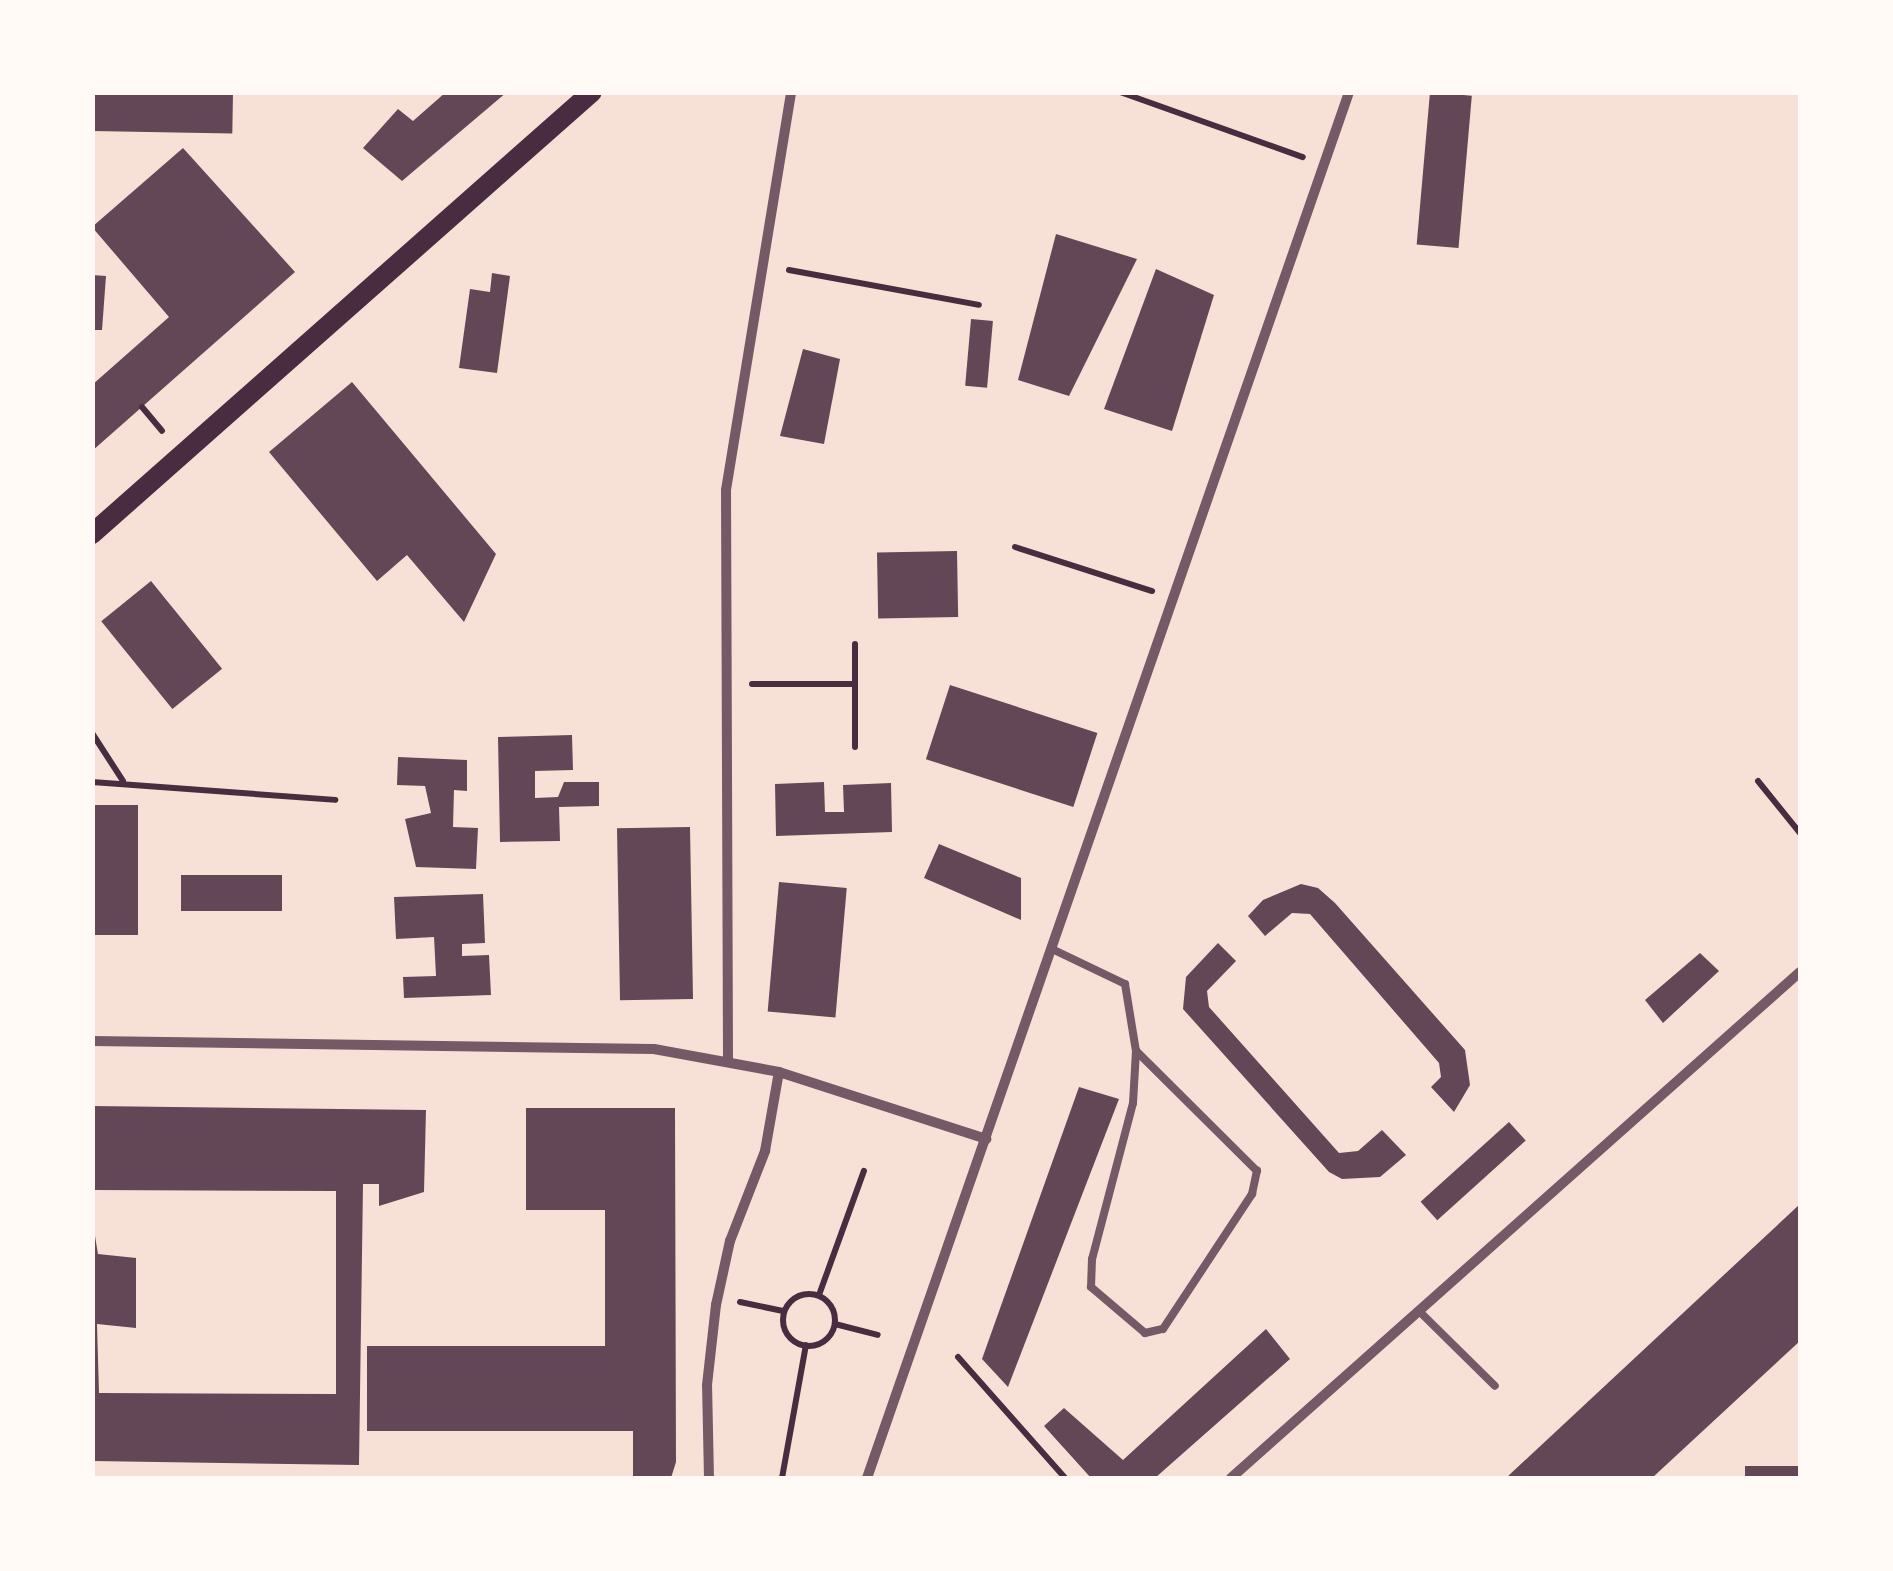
<!DOCTYPE html>
<style>
body{margin:0}
#map{position:relative;width:1893px;height:1571px;overflow:hidden;background:#f7e1d7;font-family:Figtree,sans-serif}
div>[style]{position:absolute}
[style*='--x']{left:calc(var(--x)*1px);top:calc(var(--y)*1px);width:calc(var(--w)*1px);rotate:calc(var(--a)*1deg)}
.building>*{inset:0;background:#644757;transform-origin:0 0}
.path>*{height:6px;margin:-3px;padding:0 3px;transform-origin:3px;border-radius:3px;background:#4a2c40}
.path>.ring{margin:-3px;padding:0;box-sizing:content-box;background:none;border:6px solid #4a2c40;border-radius:50%}
.service>*{height:8px;margin:-4px;padding:0 4px;transform-origin:4px;border-radius:4px;background:#755966}
.minor>*{height:10px;margin:-5px;padding:0 5px;transform-origin:5px;border-radius:5px;background:#755966}
.secondary>*{height:20px;margin:-10px;padding:0 10px;transform-origin:10px;border-radius:10px;background:#4a2c40}
span{translate:-50% -50%;white-space:nowrap;text-align:center;line-height:1.15;-webkit-text-stroke:9px #fffaf5;paint-order:stroke}
.frame{position:absolute;inset:0;border:95px solid #fffaf5;pointer-events:none}
</style>
<div id="map">
<div class="building">
<div style="left:92px;top:92px;width:141px;height:39px;rotate:1deg"></div>
<div style="clip-path:polygon(446px 92px,507px 92px,402px 181px,363px 148px,398px 109px,413px 121px)"></div>
<div style="left:1430px;top:92px;width:42px;height:153px;rotate:5deg"></div>
<div style="clip-path:polygon(183px 148px,295px 272px,92px 451px,92px 385px,169px 317px,92px 227px)"></div>
<div style="clip-path:polygon(1056px 234px,1137px 259px,1069px 396px,1018px 380px)"></div>
<div style="clip-path:polygon(1156px 269px,1214px 295px,1172px 431px,1104px 409px)"></div>
<div style="clip-path:polygon(492px 273px,510px 276px,497px 373px,459px 368px,470px 289px,490px 292px)"></div>
<div style="clip-path:polygon(92px 275px,106px 276px,102px 330px,92px 330px)"></div>
<div style="left:971px;top:319px;width:22px;height:67px;rotate:5deg"></div>
<div style="clip-path:polygon(803px 349px,840px 359px,824px 444px,780px 436px)"></div>
<div style="clip-path:polygon(352px 382px,496px 554px,464px 622px,407px 555px,377px 581px,269px 452px)"></div>
<div style="left:957px;top:551px;width:66px;height:80px;rotate:89deg"></div>
<div style="left:151px;top:581px;width:113px;height:64px;rotate:51deg"></div>
<div style="left:950px;top:685px;width:155px;height:78px;rotate:18deg"></div>
<div style="clip-path:polygon(572px 735px,573px 770px,535px 771px,535px 798px,558px 797px,564px 782px,599px 782px,599px 806px,559px 807px,560px 841px,500px 842px,498px 737px)"></div>
<div style="clip-path:polygon(398px 757px,467px 760px,467px 791px,454px 790px,453px 827px,478px 828px,476px 869px,416px 867px,405px 819px,431px 813px,425px 786px,397px 785px)"></div>
<div style="clip-path:polygon(824px 782px,825px 812px,844px 812px,843px 785px,891px 783px,892px 832px,776px 836px,775px 784px)"></div>
<div style="left:92px;top:805px;width:46px;height:130px"></div>
<div style="left:690px;top:827px;width:172px;height:73px;rotate:89deg"></div>
<div style="clip-path:polygon(939px 844px,1021px 878px,1021px 920px,924px 878px)"></div>
<div style="left:181px;top:875px;width:101px;height:36px"></div>
<div style="left:779px;top:882px;width:68px;height:130px;rotate:5deg"></div>
<div style="clip-path:polygon(1301px 884px,1318px 888px,1335px 903px,1465px 1050px,1470px 1085px,1454px 1112px,1431px 1087px,1441px 1077px,1439px 1063px,1310px 914px,1292px 913px,1265px 936px,1248px 916px,1263px 900px)"></div>
<div style="clip-path:polygon(483px 894px,485px 943px,462px 944px,462px 956px,489px 955px,491px 995px,404px 998px,403px 977px,436px 976px,434px 937px,396px 939px,394px 897px)"></div>
<div style="clip-path:polygon(1218px 943px,1236px 961px,1207px 991px,1209px 1007px,1339px 1153px,1358px 1151px,1382px 1130px,1406px 1155px,1380px 1177px,1342px 1179px,1329px 1172px,1183px 1009px,1186px 977px)"></div>
<div style="clip-path:polygon(1700px 953px,1719px 971px,1663px 1023px,1645px 1000px)"></div>
<div style="clip-path:polygon(1079px 1087px,1119px 1099px,1008px 1387px,982px 1359px)"></div>
<div style="clip-path:polygon(92px 1106px,426px 1110px,424px 1192px,379px 1206px,379px 1184px,363px 1184px,359px 1465px,92px 1461px,92px 1218px,98px 1254px,136px 1258px,136px 1328px,97px 1324px,99px 1393px,336px 1394px,336px 1191px,92px 1190px)"></div>
<div style="clip-path:polygon(526px 1108px,675px 1108px,676px 1462px,671px 1478px,633px 1478px,633px 1431px,367px 1431px,367px 1346px,605px 1346px,605px 1210px,526px 1210px)"></div>
<div style="left:1509px;top:1122px;width:25px;height:119px;rotate:48deg"></div>
<div style="clip-path:polygon(1800px 1204px,1800px 1341px,1652px 1478px,1506px 1478px)"></div>
<div style="clip-path:polygon(1266px 1329px,1290px 1359px,1155px 1478px,1091px 1478px,1044px 1426px,1064px 1408px,1123px 1460px)"></div>
<div style="left:1800px;top:1466px;width:12px;height:55px;rotate:90deg"></div>
</div>
<div class="path">
<div style="--x:1120;--y:92;--w:194;--a:19.6"></div>
<div style="--x:789;--y:270;--w:193;--a:10.4"></div>
<div style="--x:142;--y:407;--w:31;--a:50"></div>
<div style="--x:1015;--y:547;--w:144;--a:17.8"></div>
<div style="--x:855;--y:644;--w:103;--a:90"></div>
<div style="--x:752;--y:684;--w:103;--a:0"></div>
<div style="--x:92;--y:733;--w:57;--a:57.1"></div>
<div style="--x:1758;--y:781;--w:67;--a:51.1"></div>
<div style="--x:92;--y:782;--w:244;--a:4.2"></div>
<div class="ring" style="left:783px;top:1294px;width:46px;height:46px"></div>
<div style="--x:819;--y:1295;--w:132;--a:-70.1"></div>
<div style="--x:740;--y:1302;--w:44;--a:11.8"></div>
<div style="--x:835;--y:1324;--w:44;--a:14.3"></div>
<div style="--x:958;--y:1357;--w:162;--a:48.5"></div>
<div style="--x:782;--y:1478;--w:135;--a:-79.8"></div>
</div>
<div class="service">
<div style="--x:1052;--y:949;--w:81;--a:25.6"></div>
<div style="--x:1125;--y:984;--w:68;--a:80.7"></div>
<div style="--x:1136;--y:1051;--w:52;--a:93.3"></div>
<div style="--x:1133;--y:1103;--w:161;--a:104.7"></div>
<div style="--x:1092;--y:1259;--w:28;--a:92"></div>
<div style="--x:1091;--y:1287;--w:71;--a:40.4"></div>
<div style="--x:1145;--y:1333;--w:18;--a:-13"></div>
<div style="--x:1163;--y:1329;--w:162;--a:-56.6"></div>
<div style="--x:1252;--y:1194;--w:24;--a:-78"></div>
<div style="--x:1257;--y:1171;--w:170;--a:-135.2"></div>
<div style="--x:1420;--y:1312;--w:105;--a:44.6"></div>
</div>
<div class="minor">
<div style="--x:92;--y:1041;--w:562;--a:0.82"></div>
<div style="--x:654;--y:1049;--w:127;--a:10.4"></div>
<div style="--x:779;--y:1072;--w:218;--a:17.9"></div>
<div style="--x:728;--y:1059;--w:569;--a:-90.2"></div>
<div style="--x:726;--y:490;--w:403;--a:-80.7"></div>
<div style="--x:709;--y:1478;--w:93;--a:-91.2"></div>
<div style="--x:707;--y:1385;--w:81;--a:-83.6"></div>
<div style="--x:716;--y:1305;--w:66;--a:-77.7"></div>
<div style="--x:730;--y:1241;--w:97;--a:-68.7"></div>
<div style="--x:765;--y:1151;--w:80;--a:-80"></div>
<div style="--x:867;--y:1478;--w:1467;--a:-70.82"></div>
<div style="--x:1231;--y:1478;--w:761;--a:-41.65"></div>
</div>
<div class="secondary">
<div style="--x:92;--y:534;--w:667;--a:-41.48"></div>
</div>
<div class="frame"></div>
</div>
